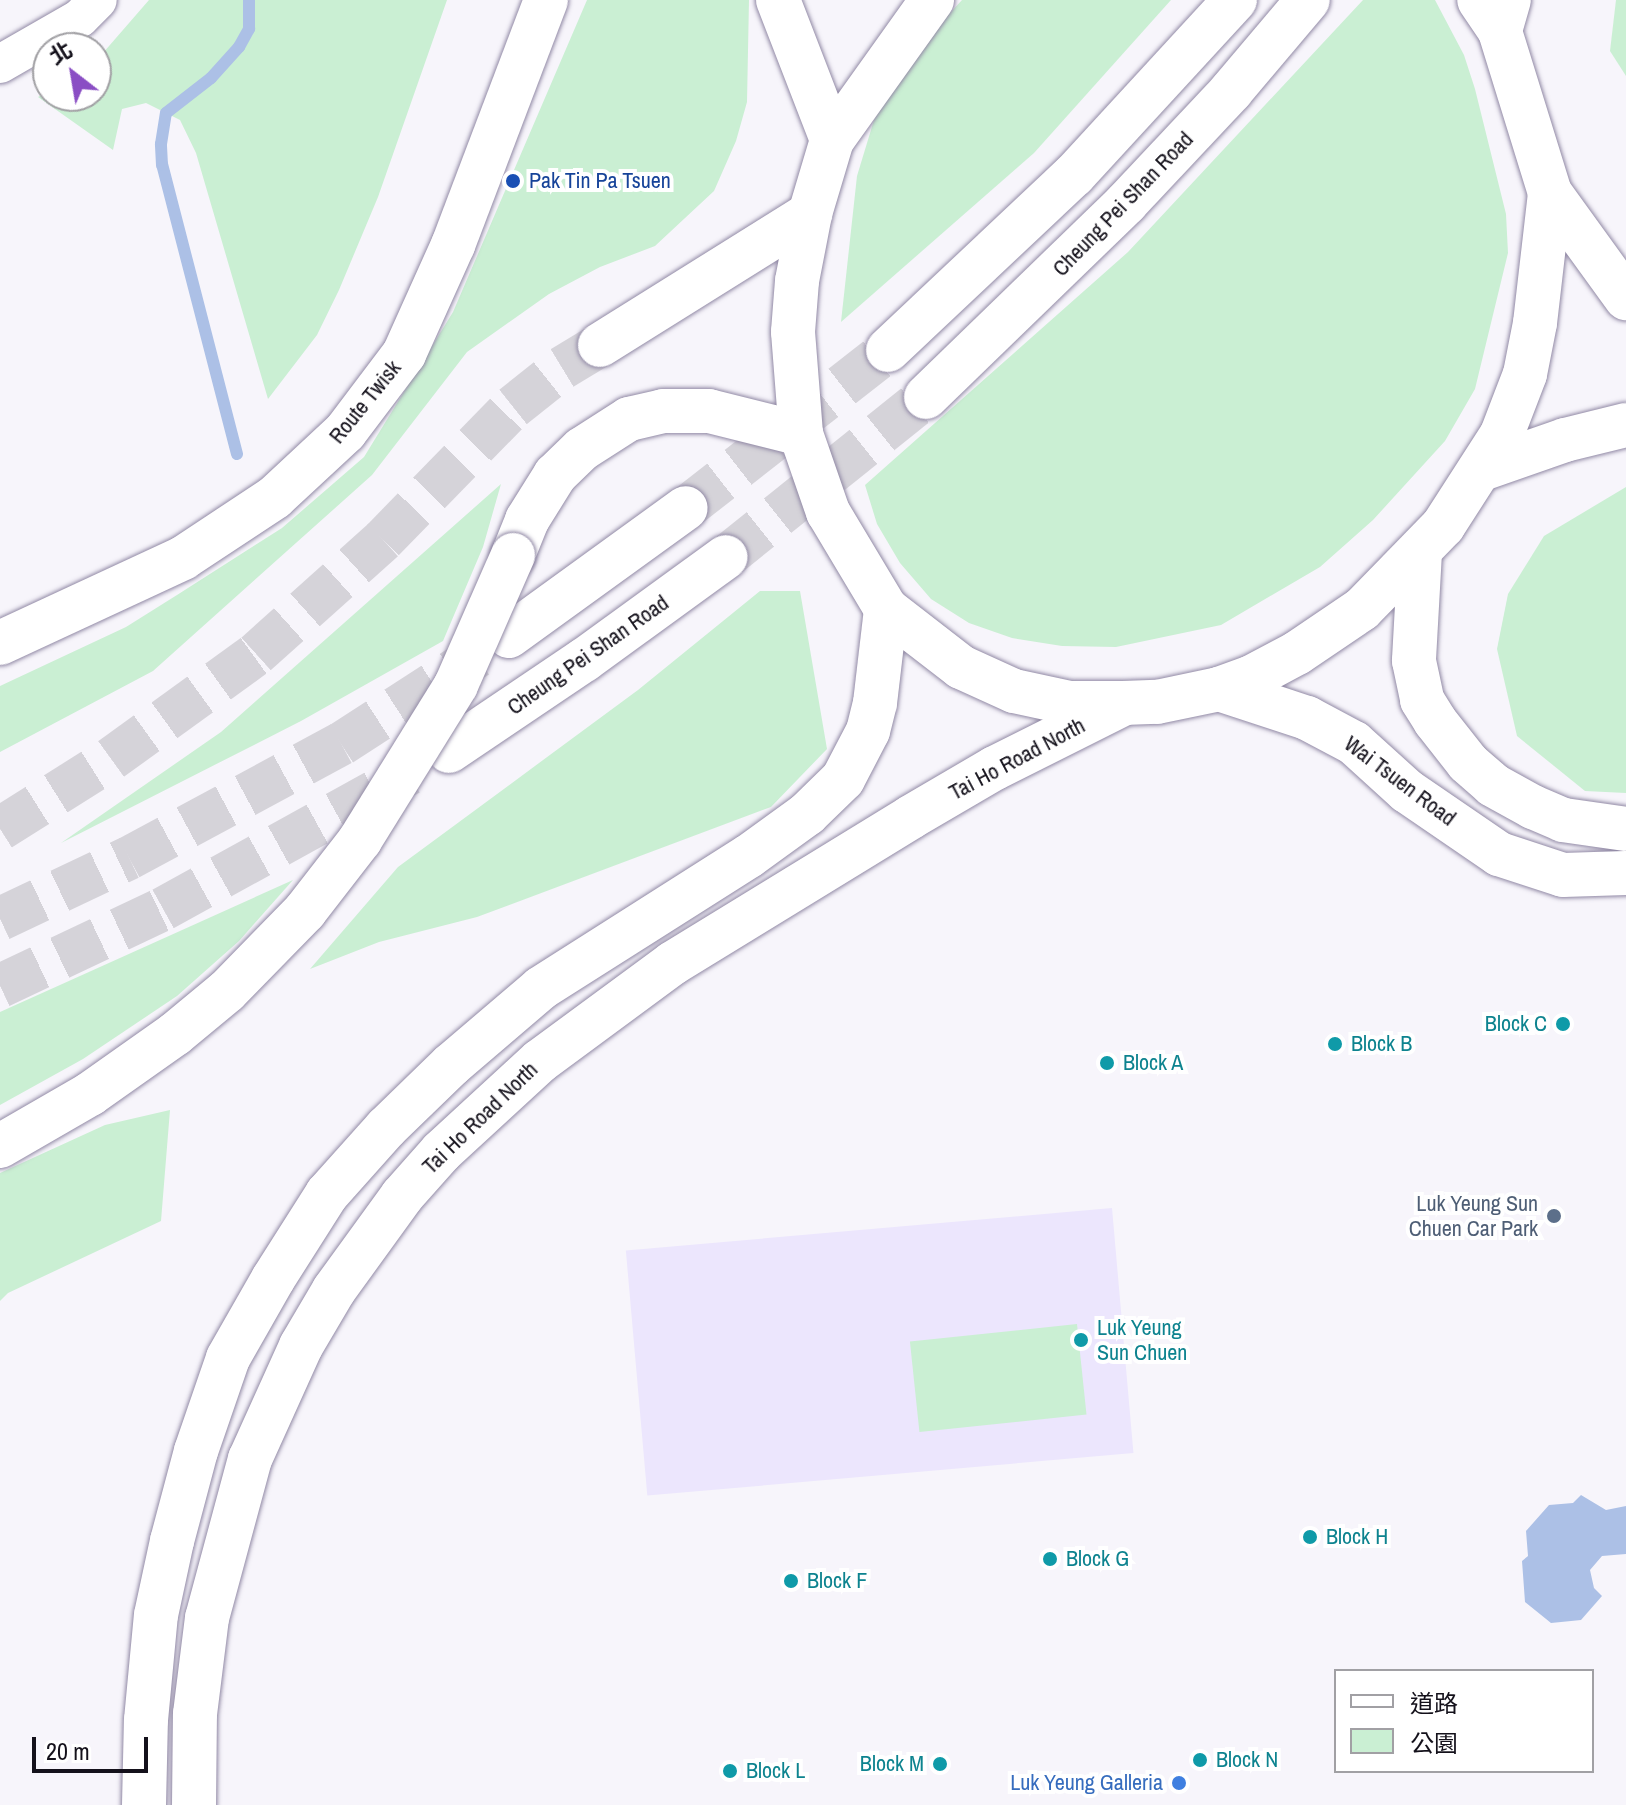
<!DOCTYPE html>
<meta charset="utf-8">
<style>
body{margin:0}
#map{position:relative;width:1626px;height:1805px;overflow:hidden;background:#f7f5fb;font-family:"Archivo Narrow","Noto Sans TC",sans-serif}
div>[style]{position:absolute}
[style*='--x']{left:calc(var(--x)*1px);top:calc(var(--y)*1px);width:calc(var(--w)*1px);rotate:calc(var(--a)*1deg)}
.built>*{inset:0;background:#ece6fd;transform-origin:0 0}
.green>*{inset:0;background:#caefd3;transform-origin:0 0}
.water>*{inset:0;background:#acc0e6}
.stream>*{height:12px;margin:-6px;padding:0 6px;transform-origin:6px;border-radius:6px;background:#acc0e6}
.highway-tunnel>*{height:44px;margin-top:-22px;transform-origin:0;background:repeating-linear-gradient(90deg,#d5d3d9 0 44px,transparent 0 66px)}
.roads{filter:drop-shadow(0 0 2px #9189a5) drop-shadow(0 0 2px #9189a5)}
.minor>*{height:38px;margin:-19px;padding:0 19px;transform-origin:19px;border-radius:19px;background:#fff}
.major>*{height:44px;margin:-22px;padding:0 22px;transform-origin:22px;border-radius:22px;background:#fff}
.highway>*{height:44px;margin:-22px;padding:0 22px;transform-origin:22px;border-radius:22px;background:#fff}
.bridges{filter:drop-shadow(0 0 2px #9189a5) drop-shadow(0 0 2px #9189a5)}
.highway-bridge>*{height:44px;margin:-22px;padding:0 22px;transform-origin:22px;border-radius:22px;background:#fff}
.dots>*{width:22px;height:22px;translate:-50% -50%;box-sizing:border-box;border:4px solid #fff;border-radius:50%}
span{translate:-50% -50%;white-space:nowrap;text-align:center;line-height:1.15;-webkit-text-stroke:8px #fff;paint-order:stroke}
.transit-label{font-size:22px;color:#164399}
.left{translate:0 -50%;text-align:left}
.street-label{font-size:22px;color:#14111b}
.culture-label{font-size:22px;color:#0d838f}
.right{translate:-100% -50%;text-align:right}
.service-label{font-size:22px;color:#4e5e75}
.shop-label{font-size:22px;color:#366cbe}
.legend{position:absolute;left:1334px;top:1669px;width:260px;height:104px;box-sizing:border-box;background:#fff;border:2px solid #a1a0a4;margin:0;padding:10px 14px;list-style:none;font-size:24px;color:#14111b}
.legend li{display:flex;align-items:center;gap:16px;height:40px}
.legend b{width:40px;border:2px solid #a1a0a4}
.north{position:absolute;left:32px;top:32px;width:80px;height:80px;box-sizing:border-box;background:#fff;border:2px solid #a1a0a4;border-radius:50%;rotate:329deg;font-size:22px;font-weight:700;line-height:32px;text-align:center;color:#14111b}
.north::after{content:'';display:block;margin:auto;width:28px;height:36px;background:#8a4ec4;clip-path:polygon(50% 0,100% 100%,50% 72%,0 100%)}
.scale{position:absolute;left:32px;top:1737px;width:116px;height:36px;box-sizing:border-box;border:4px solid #14111b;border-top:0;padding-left:10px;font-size:24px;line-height:28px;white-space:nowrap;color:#14111b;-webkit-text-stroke:6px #fff;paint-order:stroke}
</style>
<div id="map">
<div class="built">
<div style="left:1112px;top:1208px;width:246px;height:488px;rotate:85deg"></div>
</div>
<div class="green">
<div style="clip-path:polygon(149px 0,447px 0,378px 197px,339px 290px,317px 335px,268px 399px,196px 153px,180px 120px,146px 103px,122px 109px,113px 150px,38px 97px,48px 91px,48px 96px,96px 96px,96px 61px)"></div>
<div style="clip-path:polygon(587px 0,749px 0,747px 102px,736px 141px,714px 191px,655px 246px,600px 267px,549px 294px,467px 352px,372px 475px,153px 671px,0 752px,0 686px,126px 627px,177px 595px,282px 528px,364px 457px,453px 312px)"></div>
<div style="clip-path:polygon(962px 0,1171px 0,1034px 153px,841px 322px,857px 176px,874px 120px,915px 51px)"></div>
<div style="clip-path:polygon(1363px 0,1435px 0,1464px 55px,1475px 89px,1506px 214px,1508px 253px,1475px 389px,1445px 441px,1373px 520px,1320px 567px,1221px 625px,1116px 647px,1062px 646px,1012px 638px,969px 623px,931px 599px,900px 563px,877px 524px,865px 485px,1128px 252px)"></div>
<div style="clip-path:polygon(1616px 0,1626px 0,1626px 76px,1610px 51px)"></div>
<div style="clip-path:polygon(501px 484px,483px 547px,443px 641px,301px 721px,61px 843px,221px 732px)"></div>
<div style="clip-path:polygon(1626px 487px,1626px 793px,1585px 791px,1517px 736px,1497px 649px,1508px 594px,1544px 536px)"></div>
<div style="clip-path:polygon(760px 591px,800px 591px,827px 749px,771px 807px,477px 917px,379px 942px,310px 969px,398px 867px,638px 690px)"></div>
<div style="clip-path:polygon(293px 880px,239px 941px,177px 996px,83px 1059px,0 1105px,0 1012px)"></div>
<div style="clip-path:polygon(170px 1110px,161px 1221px,8px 1293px,0 1301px,0 1173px,105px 1125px)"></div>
<div style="left:1077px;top:1324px;width:91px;height:168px;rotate:84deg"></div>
</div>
<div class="water">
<div style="clip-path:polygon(1581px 1495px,1606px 1510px,1626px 1506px,1626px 1554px,1602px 1556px,1590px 1570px,1594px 1588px,1602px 1596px,1581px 1620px,1551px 1623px,1525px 1602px,1522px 1561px,1528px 1556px,1526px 1531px,1549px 1505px,1573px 1503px)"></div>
</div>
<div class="stream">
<div style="--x:237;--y:454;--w:299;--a:-104.5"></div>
<div style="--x:162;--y:165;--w:21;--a:-93"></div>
<div style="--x:161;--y:144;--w:31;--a:-81"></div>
<div style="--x:166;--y:113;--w:57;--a:-37.9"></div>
<div style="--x:211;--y:78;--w:42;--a:-47.9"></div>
<div style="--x:239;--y:47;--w:21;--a:-61"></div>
<div style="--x:249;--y:29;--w:29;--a:-90"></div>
</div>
<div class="highway-tunnel">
<div style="--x:686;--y:508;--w:256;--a:-38"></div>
<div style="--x:726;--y:557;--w:256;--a:-38.7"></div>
<div style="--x:0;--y:829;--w:131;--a:-32.2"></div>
<div style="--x:111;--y:759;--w:179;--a:-35.9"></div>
<div style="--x:256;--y:654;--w:171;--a:-41.9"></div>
<div style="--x:383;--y:540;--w:186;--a:-45.7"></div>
<div style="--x:513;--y:407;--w:63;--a:-38.5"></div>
<div style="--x:562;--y:368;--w:44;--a:-31.2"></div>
<div style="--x:0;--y:919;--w:143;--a:-25.3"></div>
<div style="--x:129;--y:858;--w:241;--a:-28.3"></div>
<div style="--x:341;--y:744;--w:162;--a:-32.9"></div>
<div style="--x:0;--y:986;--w:180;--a:-25.3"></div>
<div style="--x:163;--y:909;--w:281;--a:-28.9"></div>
</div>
<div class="roads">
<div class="minor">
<div style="--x:0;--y:64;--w:92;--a:-29.9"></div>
<div style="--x:80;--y:18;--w:25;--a:-45"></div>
</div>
<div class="major">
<div style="--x:778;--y:0;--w:150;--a:68.9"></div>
<div style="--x:932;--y:0;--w:172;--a:125.5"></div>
<div style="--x:832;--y:140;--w:77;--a:106.6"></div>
<div style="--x:810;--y:214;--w:68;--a:101"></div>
<div style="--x:797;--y:281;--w:51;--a:94.5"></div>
<div style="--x:793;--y:332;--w:102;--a:85.5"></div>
<div style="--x:801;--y:434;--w:83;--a:70.9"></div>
<div style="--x:828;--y:512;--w:113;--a:59.1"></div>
<div style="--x:886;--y:609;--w:95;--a:37.7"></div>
<div style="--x:961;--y:667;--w:58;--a:24.4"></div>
<div style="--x:1014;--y:691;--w:57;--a:12.1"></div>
<div style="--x:1070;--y:703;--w:53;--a:0"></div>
<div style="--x:1123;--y:703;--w:34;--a:-2"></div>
<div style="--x:1157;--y:702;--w:63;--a:-11.8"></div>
<div style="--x:1219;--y:689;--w:33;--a:-20"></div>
<div style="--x:1250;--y:678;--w:53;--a:-28"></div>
<div style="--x:1297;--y:653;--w:78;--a:-34.1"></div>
<div style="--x:1362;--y:609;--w:116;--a:-45.7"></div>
<div style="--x:1443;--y:526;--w:109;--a:-57.3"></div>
<div style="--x:1502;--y:434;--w:64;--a:-69"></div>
<div style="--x:1525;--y:374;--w:52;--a:-78.9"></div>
<div style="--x:1535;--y:323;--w:131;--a:-83.4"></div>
<div style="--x:1550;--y:193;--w:170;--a:-107.2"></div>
<div style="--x:1500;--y:31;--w:37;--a:-124"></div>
<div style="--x:1550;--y:193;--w:130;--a:54.1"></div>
<div style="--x:1482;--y:469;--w:88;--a:-19.3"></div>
<div style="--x:1565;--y:440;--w:63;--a:-13.8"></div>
<div style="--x:1420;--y:552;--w:109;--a:93.2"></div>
<div style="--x:1414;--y:661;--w:40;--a:78"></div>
<div style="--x:1422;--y:700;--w:25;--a:58"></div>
<div style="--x:1435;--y:721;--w:53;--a:51.8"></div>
<div style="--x:1468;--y:763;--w:33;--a:41"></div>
<div style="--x:1493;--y:785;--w:46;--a:28.8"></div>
<div style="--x:1533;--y:807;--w:33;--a:23"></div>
<div style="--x:1563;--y:820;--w:64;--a:8.1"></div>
<div style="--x:0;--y:643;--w:202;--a:-24.9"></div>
<div style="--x:183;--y:558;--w:110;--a:-33.5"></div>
<div style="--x:275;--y:497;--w:96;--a:-42.9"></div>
<div style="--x:345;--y:432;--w:98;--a:-52.9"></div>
<div style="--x:404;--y:354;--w:120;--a:-65.8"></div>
<div style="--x:453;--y:245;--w:262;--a:-69.2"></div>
<div style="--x:1219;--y:689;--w:93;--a:18.2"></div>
<div style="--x:1307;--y:718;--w:53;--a:28"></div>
<div style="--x:1354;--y:743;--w:72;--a:42.2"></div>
<div style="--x:1407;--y:791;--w:112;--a:34.4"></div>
<div style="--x:1499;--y:854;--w:67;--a:18.2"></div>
<div style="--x:1563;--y:875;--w:63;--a:-1.8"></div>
<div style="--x:144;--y:1805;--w:85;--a:-88.7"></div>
<div style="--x:146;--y:1720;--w:105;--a:-84.6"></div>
<div style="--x:156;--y:1615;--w:76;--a:-77.8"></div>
<div style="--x:172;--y:1541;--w:93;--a:-75.1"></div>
<div style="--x:196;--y:1451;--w:98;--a:-71"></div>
<div style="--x:228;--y:1358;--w:91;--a:-60.3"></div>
<div style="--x:273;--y:1279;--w:101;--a:-57.6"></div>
<div style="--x:327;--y:1194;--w:89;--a:-48.2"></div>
<div style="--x:386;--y:1128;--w:91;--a:-44.1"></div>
<div style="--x:451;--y:1065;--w:118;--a:-40.5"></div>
<div style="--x:541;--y:988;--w:246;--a:-32.4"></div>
<div style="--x:749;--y:856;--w:72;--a:-35.9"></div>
<div style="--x:807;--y:814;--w:50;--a:-44.2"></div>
<div style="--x:843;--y:779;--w:54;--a:-62.5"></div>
<div style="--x:868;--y:731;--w:29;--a:-76"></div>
<div style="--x:875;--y:703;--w:95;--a:-83.3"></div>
<div style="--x:194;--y:1805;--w:91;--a:-89.4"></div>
<div style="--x:195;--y:1714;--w:97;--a:-82.9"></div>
<div style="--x:207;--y:1618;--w:165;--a:-74.9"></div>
<div style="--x:250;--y:1459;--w:124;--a:-65.7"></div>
<div style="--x:301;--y:1346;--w:65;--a:-59.5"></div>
<div style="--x:334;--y:1290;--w:116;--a:-54.1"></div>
<div style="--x:402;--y:1196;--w:59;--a:-48.4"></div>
<div style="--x:441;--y:1152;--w:134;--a:-42.6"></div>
<div style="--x:540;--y:1061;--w:165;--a:-36.4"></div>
<div style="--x:673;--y:963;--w:279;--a:-31.5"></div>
<div style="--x:911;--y:817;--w:97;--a:-30.3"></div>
<div style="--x:995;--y:768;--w:141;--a:-26.6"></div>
</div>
<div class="highway">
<div style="--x:1500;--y:31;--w:32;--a:-74"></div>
<div style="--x:600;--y:345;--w:248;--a:-32"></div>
<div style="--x:888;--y:350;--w:255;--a:-43.3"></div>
<div style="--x:1074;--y:175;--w:238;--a:-47.4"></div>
<div style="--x:926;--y:397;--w:279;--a:-44.1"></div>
<div style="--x:1126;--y:203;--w:154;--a:-46.8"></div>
<div style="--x:1231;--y:91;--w:119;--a:-49.8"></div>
<div style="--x:513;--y:555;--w:38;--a:-68"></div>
<div style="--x:527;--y:520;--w:53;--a:-58.1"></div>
<div style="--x:555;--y:475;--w:37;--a:-44"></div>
<div style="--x:582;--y:449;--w:56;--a:-32.6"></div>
<div style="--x:629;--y:419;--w:35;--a:-13"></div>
<div style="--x:663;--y:411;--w:46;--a:0"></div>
<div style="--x:709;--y:411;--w:95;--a:14"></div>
<div style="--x:509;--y:636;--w:218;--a:-35.9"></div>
<div style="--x:449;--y:751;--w:163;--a:-34"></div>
<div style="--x:584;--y:660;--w:175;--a:-36"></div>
</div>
</div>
<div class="bridges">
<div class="highway-bridge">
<div style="--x:0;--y:1146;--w:104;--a:-30"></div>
<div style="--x:90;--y:1094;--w:104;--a:-35.2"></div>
<div style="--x:175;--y:1034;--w:67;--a:-39.6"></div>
<div style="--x:227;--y:991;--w:112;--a:-45.7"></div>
<div style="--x:305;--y:911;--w:90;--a:-52.2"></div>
<div style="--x:360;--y:840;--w:182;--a:-58.2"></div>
<div style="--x:456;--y:685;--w:142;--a:-66.3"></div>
</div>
</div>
<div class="dots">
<div style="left:513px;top:181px;background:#1a4fb4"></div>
<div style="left:1563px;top:1024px;background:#0f9aa8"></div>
<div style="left:1335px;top:1044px;background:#0f9aa8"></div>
<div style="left:1107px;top:1063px;background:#0f9aa8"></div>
<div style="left:1554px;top:1216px;background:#5c6f8a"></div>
<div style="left:1081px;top:1340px;background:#0f9aa8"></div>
<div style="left:1310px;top:1537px;background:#0f9aa8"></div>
<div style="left:1050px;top:1559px;background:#0f9aa8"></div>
<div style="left:791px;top:1581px;background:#0f9aa8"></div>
<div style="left:1200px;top:1760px;background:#0f9aa8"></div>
<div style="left:940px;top:1764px;background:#0f9aa8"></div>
<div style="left:730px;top:1771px;background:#0f9aa8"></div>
<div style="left:1179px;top:1783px;background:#3f7fe0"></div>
</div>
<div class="transit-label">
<span class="left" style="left:529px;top:181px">Pak Tin Pa Tsuen</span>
</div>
<div class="street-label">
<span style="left:1123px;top:204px;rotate:-46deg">Cheung Pei Shan Road</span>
<span style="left:365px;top:402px;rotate:-51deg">Route Twisk</span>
<span style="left:588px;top:655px;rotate:-35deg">Cheung Pei Shan Road</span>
<span style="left:1017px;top:759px;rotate:-28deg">Tai Ho Road North</span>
<span style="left:1400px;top:781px;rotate:37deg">Wai Tsuen Road</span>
<span style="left:480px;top:1118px;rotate:-44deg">Tai Ho Road North</span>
</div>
<div class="culture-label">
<span class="right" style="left:1547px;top:1024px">Block C</span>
<span class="left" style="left:1351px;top:1044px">Block B</span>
<span class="left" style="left:1123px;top:1063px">Block A</span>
<span class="left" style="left:1097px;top:1340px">Luk Yeung<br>Sun Chuen</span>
<span class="left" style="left:1326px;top:1537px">Block H</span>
<span class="left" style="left:1066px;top:1559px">Block G</span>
<span class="left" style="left:807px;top:1581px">Block F</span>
<span class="left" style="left:1216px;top:1760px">Block N</span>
<span class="right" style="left:924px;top:1764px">Block M</span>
<span class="left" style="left:746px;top:1771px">Block L</span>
</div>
<div class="service-label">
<span class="right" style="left:1538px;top:1216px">Luk Yeung Sun<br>Chuen Car Park</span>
</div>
<div class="shop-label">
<span class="right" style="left:1163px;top:1783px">Luk Yeung Galleria</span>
</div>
<ul class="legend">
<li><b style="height:10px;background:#fff"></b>道路</li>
<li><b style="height:22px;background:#caefd3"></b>公園</li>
</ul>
<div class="north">北</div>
<div class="scale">20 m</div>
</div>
